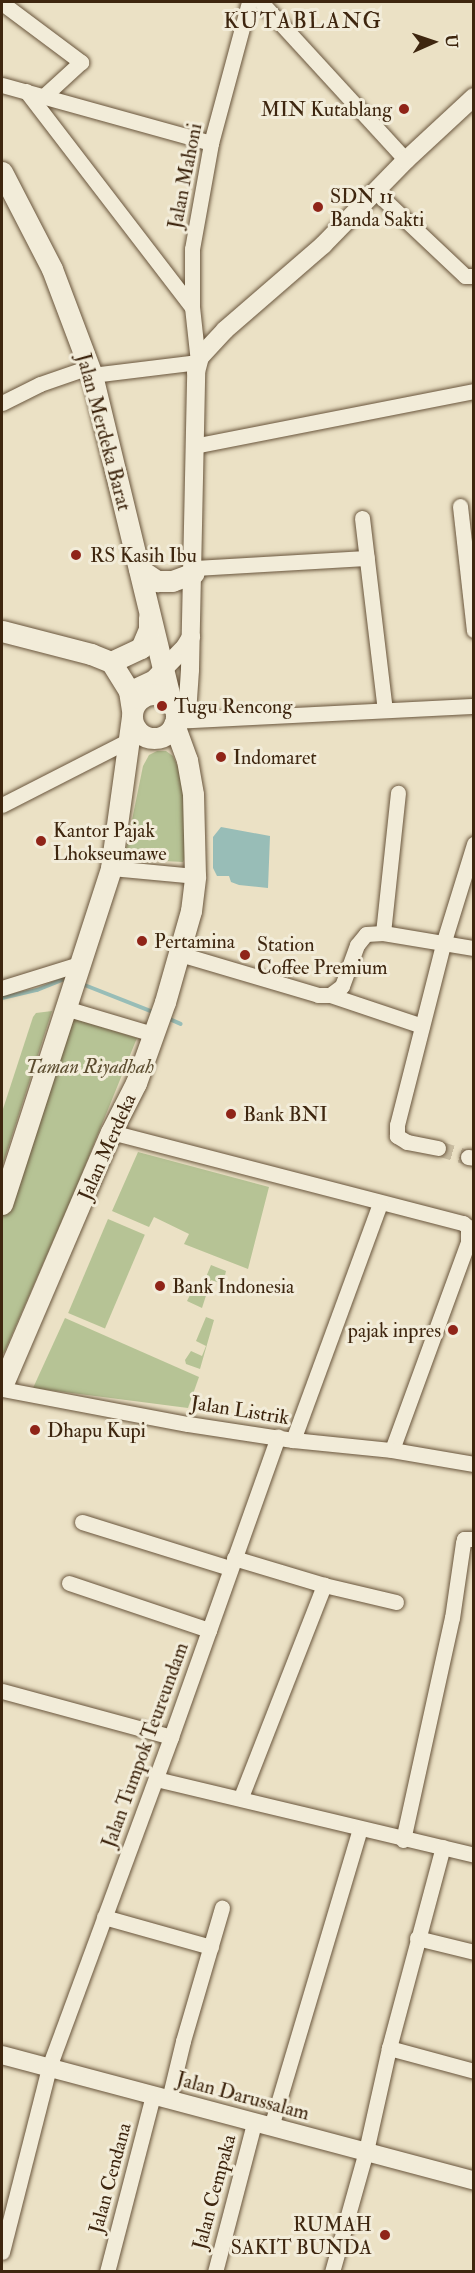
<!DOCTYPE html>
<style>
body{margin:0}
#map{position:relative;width:475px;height:2273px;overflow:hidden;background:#ebe1c5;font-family:"IM FELL Double Pica",serif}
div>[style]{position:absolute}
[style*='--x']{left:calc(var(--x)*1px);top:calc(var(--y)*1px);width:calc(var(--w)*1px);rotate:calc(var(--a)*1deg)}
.green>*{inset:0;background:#b6c395;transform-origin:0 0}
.water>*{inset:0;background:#98bdb7}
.stream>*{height:4px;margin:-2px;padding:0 2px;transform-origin:2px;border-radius:2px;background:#98bdb7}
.minor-tunnel>*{height:15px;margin-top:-7.5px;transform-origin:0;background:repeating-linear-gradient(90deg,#c8bca1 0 15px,transparent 0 23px)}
.roads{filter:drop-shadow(0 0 2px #69553c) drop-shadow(0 0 2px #69553c)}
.minor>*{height:15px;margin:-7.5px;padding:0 7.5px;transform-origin:7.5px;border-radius:7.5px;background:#f2ecd9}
.tertiary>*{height:18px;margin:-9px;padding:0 9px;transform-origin:9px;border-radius:9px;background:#f2ecd9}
.secondary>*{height:21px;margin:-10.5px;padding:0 10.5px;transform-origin:10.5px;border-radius:10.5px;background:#f2ecd9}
.secondary>.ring{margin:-10.5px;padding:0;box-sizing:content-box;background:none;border:21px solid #f2ecd9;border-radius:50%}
.dots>*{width:16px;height:16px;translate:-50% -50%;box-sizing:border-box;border:3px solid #f2ecd9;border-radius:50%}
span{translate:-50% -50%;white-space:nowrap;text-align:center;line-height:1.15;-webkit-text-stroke:6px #f2ecd9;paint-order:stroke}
.poi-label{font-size:20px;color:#3e260f}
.right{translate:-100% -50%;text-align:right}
.left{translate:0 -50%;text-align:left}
.street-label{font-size:20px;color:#3e260f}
.park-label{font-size:20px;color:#5c4d30;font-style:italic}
.quarter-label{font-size:22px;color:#3e260f;letter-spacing:1.5px}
.frame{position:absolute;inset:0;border:3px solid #3e260f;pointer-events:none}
.north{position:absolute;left:403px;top:12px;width:60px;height:60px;-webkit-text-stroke:4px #f2ecd9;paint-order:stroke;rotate:87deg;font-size:16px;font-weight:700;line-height:24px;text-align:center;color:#3e260f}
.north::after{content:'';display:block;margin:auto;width:21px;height:27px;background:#3e260f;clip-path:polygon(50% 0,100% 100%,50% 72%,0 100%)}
</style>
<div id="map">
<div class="green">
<div style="clip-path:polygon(157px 751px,166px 751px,173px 756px,182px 776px,186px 855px,183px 862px,124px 859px,143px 766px,149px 755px)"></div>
<div style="clip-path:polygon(52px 1011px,2px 1167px,2px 1112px,33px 1017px,36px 1013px)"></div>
<div style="clip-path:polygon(71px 1018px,137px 1038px,76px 1188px,4px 1353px,2px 1354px,2px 1214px)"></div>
<div style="clip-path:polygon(138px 1152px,269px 1187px,248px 1269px,184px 1244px,189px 1234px,154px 1217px,149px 1227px,112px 1211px)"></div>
<div style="left:108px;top:1219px;width:40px;height:102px;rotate:23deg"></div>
<div style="clip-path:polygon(211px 1265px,226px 1271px,223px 1284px,211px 1280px,202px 1308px,187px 1301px,194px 1287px,201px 1289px)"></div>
<div style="clip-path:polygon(206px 1317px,214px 1320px,200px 1369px,186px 1364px,185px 1360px,191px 1351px,202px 1356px,206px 1346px,196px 1341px)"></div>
<div style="clip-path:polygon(65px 1318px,199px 1377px,188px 1408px,33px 1388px)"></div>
</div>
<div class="water">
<div style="clip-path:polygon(221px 827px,270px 836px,268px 888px,239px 885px,231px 882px,229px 876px,217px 876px,213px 868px,213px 837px)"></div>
</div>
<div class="stream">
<div style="--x:82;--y:984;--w:76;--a:21.5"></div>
<div style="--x:2;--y:998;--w:36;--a:-13"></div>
<div style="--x:37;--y:990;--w:31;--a:-22"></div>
<div style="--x:165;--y:1017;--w:17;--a:24"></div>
</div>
<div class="minor-tunnel">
<div style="--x:438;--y:1148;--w:31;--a:17"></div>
</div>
<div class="roads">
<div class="minor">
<div style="--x:261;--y:2;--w:214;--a:47.5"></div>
<div style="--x:2;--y:3;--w:99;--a:36.8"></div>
<div style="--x:81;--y:62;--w:49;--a:137.5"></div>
<div style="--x:2;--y:85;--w:217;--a:15.5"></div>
<div style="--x:26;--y:91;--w:272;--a:52.5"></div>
<div style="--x:377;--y:193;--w:121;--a:43.3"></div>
<div style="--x:465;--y:276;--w:9;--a:0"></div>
<div style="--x:92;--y:375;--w:107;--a:-7"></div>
<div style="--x:198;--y:362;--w:55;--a:-96.2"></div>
<div style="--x:192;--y:307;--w:58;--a:-90"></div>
<div style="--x:192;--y:249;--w:108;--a:-79.8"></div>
<div style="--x:211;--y:143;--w:146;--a:-74.9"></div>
<div style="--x:2;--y:403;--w:42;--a:-26.6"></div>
<div style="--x:40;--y:384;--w:52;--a:-19.1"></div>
<div style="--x:194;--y:446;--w:285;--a:-11.1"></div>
<div style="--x:460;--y:506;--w:125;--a:83.6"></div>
<div style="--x:362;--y:518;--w:193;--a:83.2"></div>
<div style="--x:194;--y:568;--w:173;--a:-3.3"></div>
<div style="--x:175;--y:721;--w:299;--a:-2.9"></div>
<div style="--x:2;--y:805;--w:140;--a:-27.1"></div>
<div style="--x:111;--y:868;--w:84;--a:5.4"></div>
<div style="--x:383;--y:933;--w:141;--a:-83.9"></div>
<div style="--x:180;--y:954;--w:144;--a:16.5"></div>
<div style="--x:318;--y:995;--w:12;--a:0"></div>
<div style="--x:330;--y:995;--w:15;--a:-37"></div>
<div style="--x:342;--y:986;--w:44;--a:-69.9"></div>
<div style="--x:357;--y:945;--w:14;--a:-51"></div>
<div style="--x:366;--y:934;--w:17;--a:-3"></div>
<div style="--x:383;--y:933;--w:92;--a:9.4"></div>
<div style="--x:2;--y:988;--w:81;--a:-17.3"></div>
<div style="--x:330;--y:995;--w:97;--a:18.6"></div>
<div style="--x:65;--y:1008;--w:92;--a:16.5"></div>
<div style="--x:111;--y:1132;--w:364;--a:14.5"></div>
<div style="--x:463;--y:1223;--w:6;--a:39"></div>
<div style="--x:468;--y:1227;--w:15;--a:90"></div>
<div style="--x:468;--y:1242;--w:221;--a:110.1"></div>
<div style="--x:438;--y:1148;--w:32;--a:-169"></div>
<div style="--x:407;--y:1142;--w:12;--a:-149"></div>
<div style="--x:397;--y:1136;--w:11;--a:-90"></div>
<div style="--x:397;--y:1125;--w:190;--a:-75.7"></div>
<div style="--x:444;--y:941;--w:102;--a:-72.8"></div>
<div style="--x:468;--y:1157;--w:6;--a:9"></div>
<div style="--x:2;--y:1389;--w:189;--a:10.7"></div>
<div style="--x:188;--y:1424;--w:106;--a:8.7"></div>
<div style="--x:293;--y:1440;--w:100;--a:5.8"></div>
<div style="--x:392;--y:1450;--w:83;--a:9.7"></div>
<div style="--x:293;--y:1440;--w:252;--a:-69.8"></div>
<div style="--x:82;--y:1522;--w:155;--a:17.3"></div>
<div style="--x:234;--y:1558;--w:94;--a:16.7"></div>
<div style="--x:324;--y:1585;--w:74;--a:13.3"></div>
<div style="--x:69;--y:1583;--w:148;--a:18.6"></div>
<div style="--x:2;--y:1691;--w:175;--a:15.2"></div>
<div style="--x:156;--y:1779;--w:327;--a:13.4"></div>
<div style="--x:241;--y:1797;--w:228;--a:-68.6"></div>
<div style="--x:403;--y:1840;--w:227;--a:-77.6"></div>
<div style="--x:452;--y:1618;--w:76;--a:-81.7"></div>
<div style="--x:463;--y:1543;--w:4;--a:-76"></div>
<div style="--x:464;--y:1539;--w:10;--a:0"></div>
<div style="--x:104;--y:1917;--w:111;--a:15.7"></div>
<div style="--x:417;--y:1938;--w:59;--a:13.8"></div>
<div style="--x:389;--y:2048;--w:88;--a:15.1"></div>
<div style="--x:169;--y:2099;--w:60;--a:-76.4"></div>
<div style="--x:183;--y:2041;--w:139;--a:-73.7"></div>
<div style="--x:271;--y:2127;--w:311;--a:-73.4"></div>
<div style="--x:2;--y:2252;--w:191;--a:-75.7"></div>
<div style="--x:49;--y:2067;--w:352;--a:-69.7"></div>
<div style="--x:171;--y:1737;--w:319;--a:-70.4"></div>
<div style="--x:107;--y:2272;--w:183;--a:-75.4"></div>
<div style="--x:215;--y:2272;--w:154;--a:-75.3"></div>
<div style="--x:332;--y:2272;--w:126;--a:-74.3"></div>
<div style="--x:366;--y:2151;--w:106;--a:-77.4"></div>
<div style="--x:389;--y:2048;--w:208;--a:-75"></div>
</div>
<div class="tertiary">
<div style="--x:129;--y:691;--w:26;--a:-25"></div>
<div style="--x:153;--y:680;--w:46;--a:-45.9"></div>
<div style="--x:185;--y:647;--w:12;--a:-59"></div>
<div style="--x:175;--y:718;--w:23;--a:-56"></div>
<div style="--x:188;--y:699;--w:30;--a:-86"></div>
<div style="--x:190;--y:669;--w:297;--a:-88.8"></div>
<div style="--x:196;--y:372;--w:16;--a:-75"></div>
<div style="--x:200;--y:357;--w:37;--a:-47"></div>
<div style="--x:225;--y:330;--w:130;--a:-40.9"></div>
<div style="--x:323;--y:245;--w:119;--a:-45.7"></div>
<div style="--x:406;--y:160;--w:93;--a:-42.8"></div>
<div style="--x:2;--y:2055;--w:489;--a:14.9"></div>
</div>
<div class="secondary">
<div style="--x:2;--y:172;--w:109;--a:62.7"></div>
<div style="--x:52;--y:269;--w:113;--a:69.3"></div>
<div style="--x:92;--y:375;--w:340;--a:76.4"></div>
<div style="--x:139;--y:569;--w:22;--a:34"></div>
<div style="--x:157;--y:581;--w:15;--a:0"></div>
<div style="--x:172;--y:581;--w:23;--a:-20"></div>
<div style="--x:2;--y:631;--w:92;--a:14.5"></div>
<div style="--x:91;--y:654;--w:22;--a:22"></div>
<div style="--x:111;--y:662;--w:34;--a:58"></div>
<div style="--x:129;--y:691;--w:19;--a:81"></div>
<div style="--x:111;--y:662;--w:33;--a:-25"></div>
<div style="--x:141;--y:648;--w:21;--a:-67"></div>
<div style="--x:149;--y:629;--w:12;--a:-90"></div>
<div class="ring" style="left:132px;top:694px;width:23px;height:23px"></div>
<div style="--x:2;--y:1204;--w:353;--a:-72"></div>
<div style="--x:111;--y:868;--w:152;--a:-82.1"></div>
<div style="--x:2;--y:1386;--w:276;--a:-66.8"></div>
<div style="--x:111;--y:1132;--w:55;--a:-63"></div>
<div style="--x:136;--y:1083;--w:86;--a:-70.3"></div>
<div style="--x:165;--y:1002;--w:95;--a:-74.1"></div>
<div style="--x:191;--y:911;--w:35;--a:-83"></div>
<div style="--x:195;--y:876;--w:82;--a:-91.4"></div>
<div style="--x:193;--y:794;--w:35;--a:-100"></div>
<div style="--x:187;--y:760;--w:38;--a:-110"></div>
</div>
</div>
<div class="dots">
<div style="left:404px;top:109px;background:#8f2418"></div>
<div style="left:318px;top:207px;background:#8f2418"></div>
<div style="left:76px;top:555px;background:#8f2418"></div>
<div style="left:162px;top:706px;background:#8f2418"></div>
<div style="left:221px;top:757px;background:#8f2418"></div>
<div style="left:41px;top:841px;background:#8f2418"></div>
<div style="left:142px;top:941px;background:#8f2418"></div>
<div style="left:245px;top:955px;background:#8f2418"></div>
<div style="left:231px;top:1114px;background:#8f2418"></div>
<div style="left:160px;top:1286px;background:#8f2418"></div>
<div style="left:453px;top:1330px;background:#8f2418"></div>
<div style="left:35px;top:1430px;background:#8f2418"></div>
<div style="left:385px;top:2235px;background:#8f2418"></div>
</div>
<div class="poi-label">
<span class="right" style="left:392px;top:109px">MIN Kutablang</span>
<span class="left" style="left:330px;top:208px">SDN 11<br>Banda Sakti</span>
<span class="left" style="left:90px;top:555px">RS Kasih Ibu</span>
<span class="left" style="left:174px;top:706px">Tugu Rencong</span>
<span class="left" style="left:233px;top:757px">Indomaret</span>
<span class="left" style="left:53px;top:842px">Kantor Pajak<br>Lhokseumawe</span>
<span class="left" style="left:154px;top:941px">Pertamina</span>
<span class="left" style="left:257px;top:956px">Station<br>Coffee Premium</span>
<span class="left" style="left:243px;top:1114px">Bank BNI</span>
<span class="left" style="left:172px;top:1286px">Bank Indonesia</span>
<span class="right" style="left:441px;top:1330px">pajak inpres</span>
<span class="left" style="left:47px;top:1430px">Dhapu Kupi</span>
<span class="right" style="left:372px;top:2236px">RUMAH<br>SAKIT BUNDA</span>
</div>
<div class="street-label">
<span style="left:185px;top:176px;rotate:-79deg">Jalan Mahoni</span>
<span style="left:104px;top:432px;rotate:75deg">Jalan Merdeka Barat</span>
<span style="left:107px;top:1147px;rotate:-66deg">Jalan Merdeka</span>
<span style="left:240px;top:1410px;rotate:9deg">Jalan Listrik</span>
<span style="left:145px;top:1745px;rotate:-70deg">Jalan Tumpok Teureundam</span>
<span style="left:243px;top:2096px;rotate:15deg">Jalan Darussalam</span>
<span style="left:110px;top:2178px;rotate:-75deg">Jalan Cendana</span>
<span style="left:214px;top:2192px;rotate:-75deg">Jalan Cempaka</span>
</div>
<div class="park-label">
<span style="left:90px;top:1066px">Taman Riyadhah</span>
</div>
<div class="quarter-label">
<span style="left:303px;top:22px">KUTABLANG</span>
</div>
<div class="frame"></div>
<div class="north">U</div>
</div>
